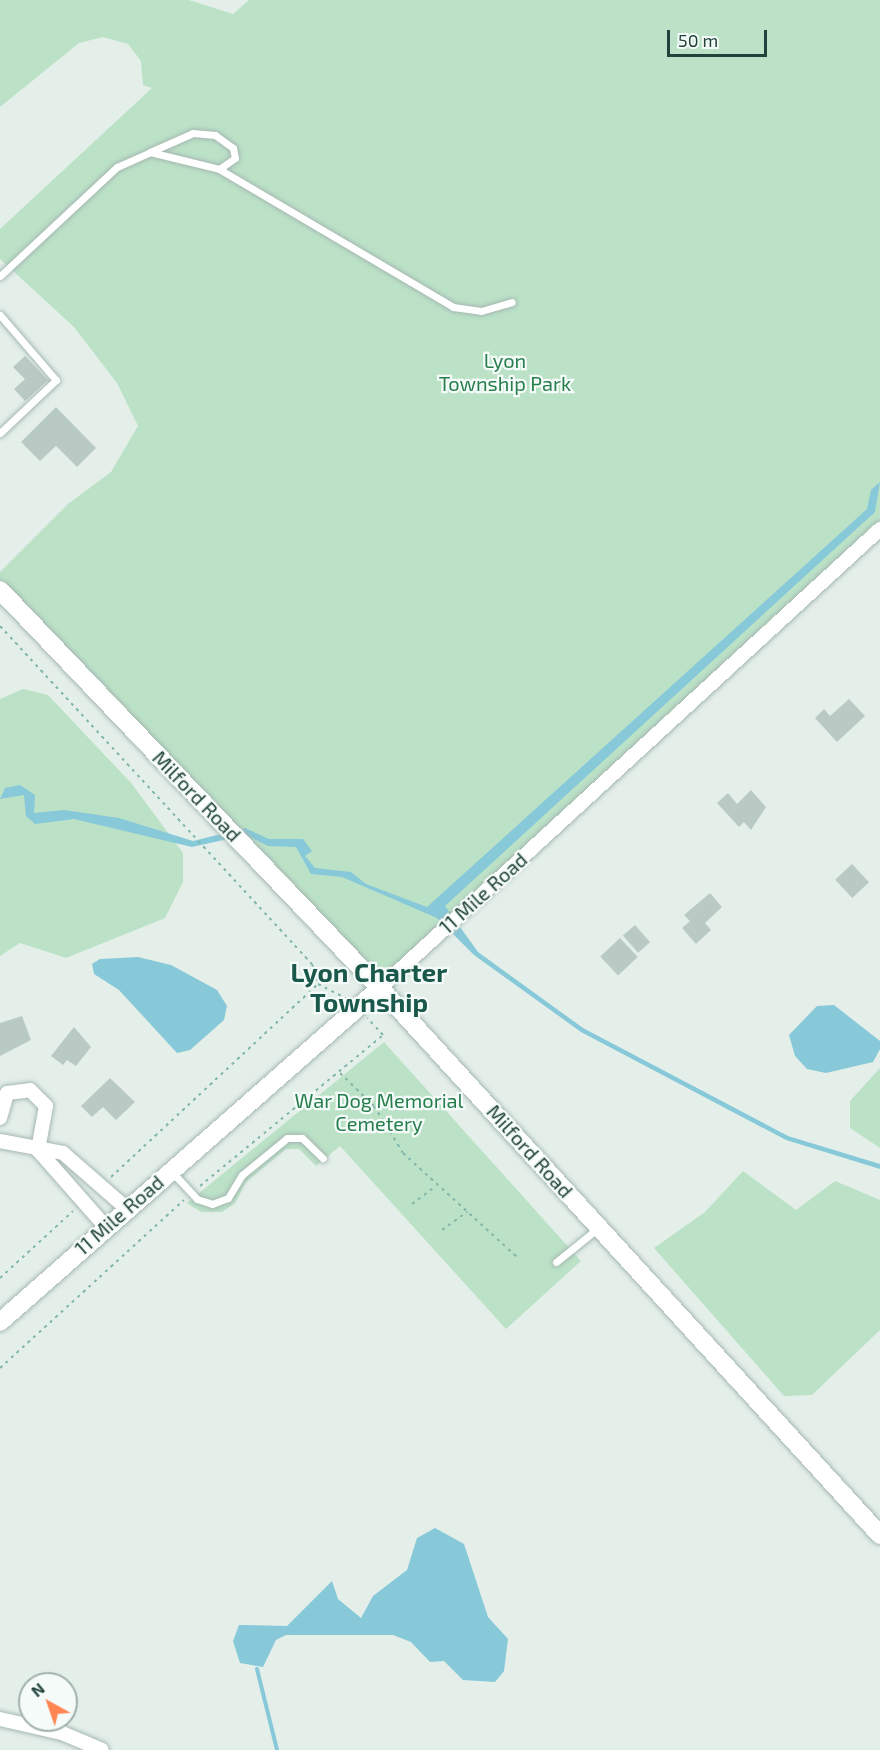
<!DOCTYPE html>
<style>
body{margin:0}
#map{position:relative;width:880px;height:1750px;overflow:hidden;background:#e4efea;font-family:"Exo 2",sans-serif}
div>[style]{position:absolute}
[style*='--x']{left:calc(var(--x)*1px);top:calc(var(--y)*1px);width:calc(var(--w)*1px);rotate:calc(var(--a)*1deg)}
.green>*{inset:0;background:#bbe2c7}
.water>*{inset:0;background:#87c8d9}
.stream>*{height:4px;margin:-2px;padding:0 2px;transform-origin:2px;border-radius:2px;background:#87c8d9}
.building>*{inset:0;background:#b9cac4;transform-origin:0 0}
.path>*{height:2px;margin-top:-1px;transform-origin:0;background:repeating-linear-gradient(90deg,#81b6a8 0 3px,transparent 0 7.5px)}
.roads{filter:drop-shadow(0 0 2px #a6b8b2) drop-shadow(0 0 2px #a6b8b2)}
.lane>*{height:7px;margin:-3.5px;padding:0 3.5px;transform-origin:3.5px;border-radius:3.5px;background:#fff}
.street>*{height:14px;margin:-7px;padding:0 7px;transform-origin:7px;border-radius:7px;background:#fff}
.secondary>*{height:18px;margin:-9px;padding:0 9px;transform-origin:9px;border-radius:9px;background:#fff}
span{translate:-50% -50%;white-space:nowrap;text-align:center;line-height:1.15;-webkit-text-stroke:4.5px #f5fbf8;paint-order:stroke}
.park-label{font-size:20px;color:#267e4d}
.street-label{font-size:20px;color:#21433b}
.district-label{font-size:26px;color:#1a584c;font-weight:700}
.north{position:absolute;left:18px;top:1672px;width:60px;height:60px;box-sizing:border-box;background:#f5fbf8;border:2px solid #a0b1ac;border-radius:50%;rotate:320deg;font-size:16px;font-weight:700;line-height:24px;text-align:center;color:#21433b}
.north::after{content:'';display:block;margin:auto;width:21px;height:27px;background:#ff8552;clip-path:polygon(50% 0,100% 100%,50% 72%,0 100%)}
.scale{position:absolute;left:667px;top:30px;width:100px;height:27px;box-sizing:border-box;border:3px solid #21433b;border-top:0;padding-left:8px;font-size:18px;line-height:21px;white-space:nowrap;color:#21433b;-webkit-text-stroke:4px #f5fbf8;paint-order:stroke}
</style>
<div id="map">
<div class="green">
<div style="clip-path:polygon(0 0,189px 0,233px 14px,249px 0,880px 0,880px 526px,380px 988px,0 590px,0 572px,68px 504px,111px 472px,138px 426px,117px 383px,74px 327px,0 259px,0 229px,152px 88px,143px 85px,141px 61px,128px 44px,103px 37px,79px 43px,0 107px)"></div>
<div style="clip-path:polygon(23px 689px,48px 695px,132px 784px,183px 853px,183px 882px,165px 918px,66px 958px,20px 943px,0 956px,0 699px)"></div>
<div style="clip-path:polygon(384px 1042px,581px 1261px,506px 1329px,340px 1146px,316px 1166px,299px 1149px,286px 1149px,246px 1182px,235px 1203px,222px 1212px,201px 1212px,187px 1203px)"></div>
<div style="clip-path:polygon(880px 1068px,880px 1148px,850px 1128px,850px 1101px)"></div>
<div style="clip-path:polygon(743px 1171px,796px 1210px,835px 1181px,880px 1200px,880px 1330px,812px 1395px,784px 1396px,654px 1248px,705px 1212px)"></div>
</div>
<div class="water">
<div style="clip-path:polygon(880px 482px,875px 512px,445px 906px,478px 952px,583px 1028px,788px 1136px,880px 1164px,880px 1169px,786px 1140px,581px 1032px,474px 955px,437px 918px,342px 877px,311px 874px,296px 847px,268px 846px,246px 835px,192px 847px,74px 819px,35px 824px,26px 816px,24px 795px,0 799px,5px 788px,20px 785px,35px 795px,34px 813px,64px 810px,119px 818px,193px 841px,245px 828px,269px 839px,303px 839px,312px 851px,305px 856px,315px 868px,351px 872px,366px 884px,427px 907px,867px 509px,871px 490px)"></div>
<div style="clip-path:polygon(138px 957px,171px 965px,217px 990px,227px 1006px,224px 1020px,190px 1050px,177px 1053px,119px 990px,94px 974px,92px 964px,100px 959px)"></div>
<div style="clip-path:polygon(834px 1005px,880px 1041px,880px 1049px,873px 1062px,826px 1073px,807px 1069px,795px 1056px,789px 1035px,817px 1006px)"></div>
<div style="clip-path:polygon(435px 1528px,464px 1544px,488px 1617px,508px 1639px,504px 1671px,495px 1682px,463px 1680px,444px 1661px,430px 1662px,411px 1642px,393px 1635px,286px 1635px,276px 1640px,263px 1667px,240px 1663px,233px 1641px,239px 1625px,287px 1626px,332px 1581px,338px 1599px,361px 1618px,373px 1596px,407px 1570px,417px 1538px)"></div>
</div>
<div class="stream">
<div style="--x:257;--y:1669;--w:83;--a:76.1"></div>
</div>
<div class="building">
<div style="clip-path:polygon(25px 356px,48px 380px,25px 401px,14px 389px,25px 379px,13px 367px)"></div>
<div style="clip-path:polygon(56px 407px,96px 448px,77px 467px,56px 446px,40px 461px,21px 442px)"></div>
<div style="clip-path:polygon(849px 699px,865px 716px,837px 742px,815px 718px,824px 709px,830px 716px)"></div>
<div style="clip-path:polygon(751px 790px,766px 807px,751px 830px,744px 822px,739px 827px,717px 803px,728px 793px,737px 804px)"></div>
<div style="left:852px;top:864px;width:25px;height:23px;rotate:47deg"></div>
<div style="clip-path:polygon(710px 893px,722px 907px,705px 923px,711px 930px,696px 944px,682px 928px,690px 921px,684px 915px)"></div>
<div style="left:635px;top:925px;width:23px;height:16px;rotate:49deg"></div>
<div style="left:620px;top:938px;width:26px;height:27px;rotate:47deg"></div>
<div style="clip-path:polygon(22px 1016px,31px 1040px,0 1056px,0 1023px)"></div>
<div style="clip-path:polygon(74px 1027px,91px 1047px,76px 1066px,67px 1060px,63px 1065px,51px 1056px)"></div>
<div style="clip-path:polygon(110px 1078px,135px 1102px,116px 1120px,103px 1107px,92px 1117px,81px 1106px)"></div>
</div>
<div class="path">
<div style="--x:0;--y:626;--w:460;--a:47.3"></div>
<div style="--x:312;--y:964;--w:20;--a:72"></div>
<div style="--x:340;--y:1073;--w:47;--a:44.1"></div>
<div style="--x:374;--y:1106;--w:55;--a:58.3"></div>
<div style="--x:403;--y:1153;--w:154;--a:42.4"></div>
<div style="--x:111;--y:1177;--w:283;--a:-43"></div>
<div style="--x:318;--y:984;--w:31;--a:27"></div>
<div style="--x:200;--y:1186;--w:237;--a:-39.5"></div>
<div style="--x:383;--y:1035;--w:23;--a:-133"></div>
<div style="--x:412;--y:1204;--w:30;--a:-37"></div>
<div style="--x:442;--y:1230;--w:31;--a:-36"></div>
<div style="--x:0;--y:1278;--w:99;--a:-42.5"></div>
<div style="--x:0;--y:1368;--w:249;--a:-42.4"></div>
</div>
<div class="roads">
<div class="lane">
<div style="--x:150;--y:152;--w:47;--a:-23.8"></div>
<div style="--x:193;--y:133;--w:22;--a:5"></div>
<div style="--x:215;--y:135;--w:22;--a:36"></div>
<div style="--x:233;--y:148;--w:10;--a:79"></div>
<div style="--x:235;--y:158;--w:19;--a:145"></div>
<div style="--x:0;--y:276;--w:160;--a:-43"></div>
<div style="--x:117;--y:167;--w:36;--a:-24"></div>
<div style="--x:150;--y:152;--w:71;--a:13.8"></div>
<div style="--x:219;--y:169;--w:272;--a:30.5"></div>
<div style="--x:453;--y:307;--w:28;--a:8"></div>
<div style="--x:481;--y:311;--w:32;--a:-16"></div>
<div style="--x:0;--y:315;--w:86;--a:49.3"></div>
<div style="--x:56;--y:380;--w:77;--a:136.6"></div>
<div style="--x:172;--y:1172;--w:37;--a:47"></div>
<div style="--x:197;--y:1199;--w:16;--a:18"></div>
<div style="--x:212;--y:1204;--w:17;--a:-21"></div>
<div style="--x:228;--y:1198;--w:27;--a:-59"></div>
<div style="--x:242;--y:1175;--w:58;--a:-39.4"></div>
<div style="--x:287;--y:1138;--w:15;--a:0"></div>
<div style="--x:302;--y:1138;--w:29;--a:44"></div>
<div style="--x:556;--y:1262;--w:53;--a:-38.8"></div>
</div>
<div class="street">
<div style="--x:380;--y:988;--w:679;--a:-42.55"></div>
<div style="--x:0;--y:1118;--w:26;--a:-74"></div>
<div style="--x:7;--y:1093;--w:23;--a:-7"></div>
<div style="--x:30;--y:1090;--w:23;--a:45"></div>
<div style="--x:46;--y:1106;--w:45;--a:100.3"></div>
<div style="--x:38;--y:1150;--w:103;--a:48.6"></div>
<div style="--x:0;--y:1141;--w:64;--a:10.8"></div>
<div style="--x:63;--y:1153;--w:84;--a:41.1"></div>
<div style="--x:0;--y:1719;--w:64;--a:12.7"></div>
<div style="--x:62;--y:1733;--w:43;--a:23"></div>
</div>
<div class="secondary">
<div style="--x:0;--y:590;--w:550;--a:46.33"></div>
<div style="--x:380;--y:988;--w:741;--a:47.57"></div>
<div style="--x:0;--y:1322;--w:506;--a:-41.31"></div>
</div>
</div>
<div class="park-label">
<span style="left:505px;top:372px">Lyon<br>Township Park</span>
<span style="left:379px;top:1112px">War Dog Memorial<br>Cemetery</span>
</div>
<div class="street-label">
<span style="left:197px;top:796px;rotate:46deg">Milford Road</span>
<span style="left:483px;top:893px;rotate:-42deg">11 Mile Road</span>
<span style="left:530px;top:1151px;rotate:48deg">Milford Road</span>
<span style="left:119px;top:1215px;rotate:-41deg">11 Mile Road</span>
</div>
<div class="district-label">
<span style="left:369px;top:987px">Lyon Charter<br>Township</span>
</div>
<div class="north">N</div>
<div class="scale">50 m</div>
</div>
